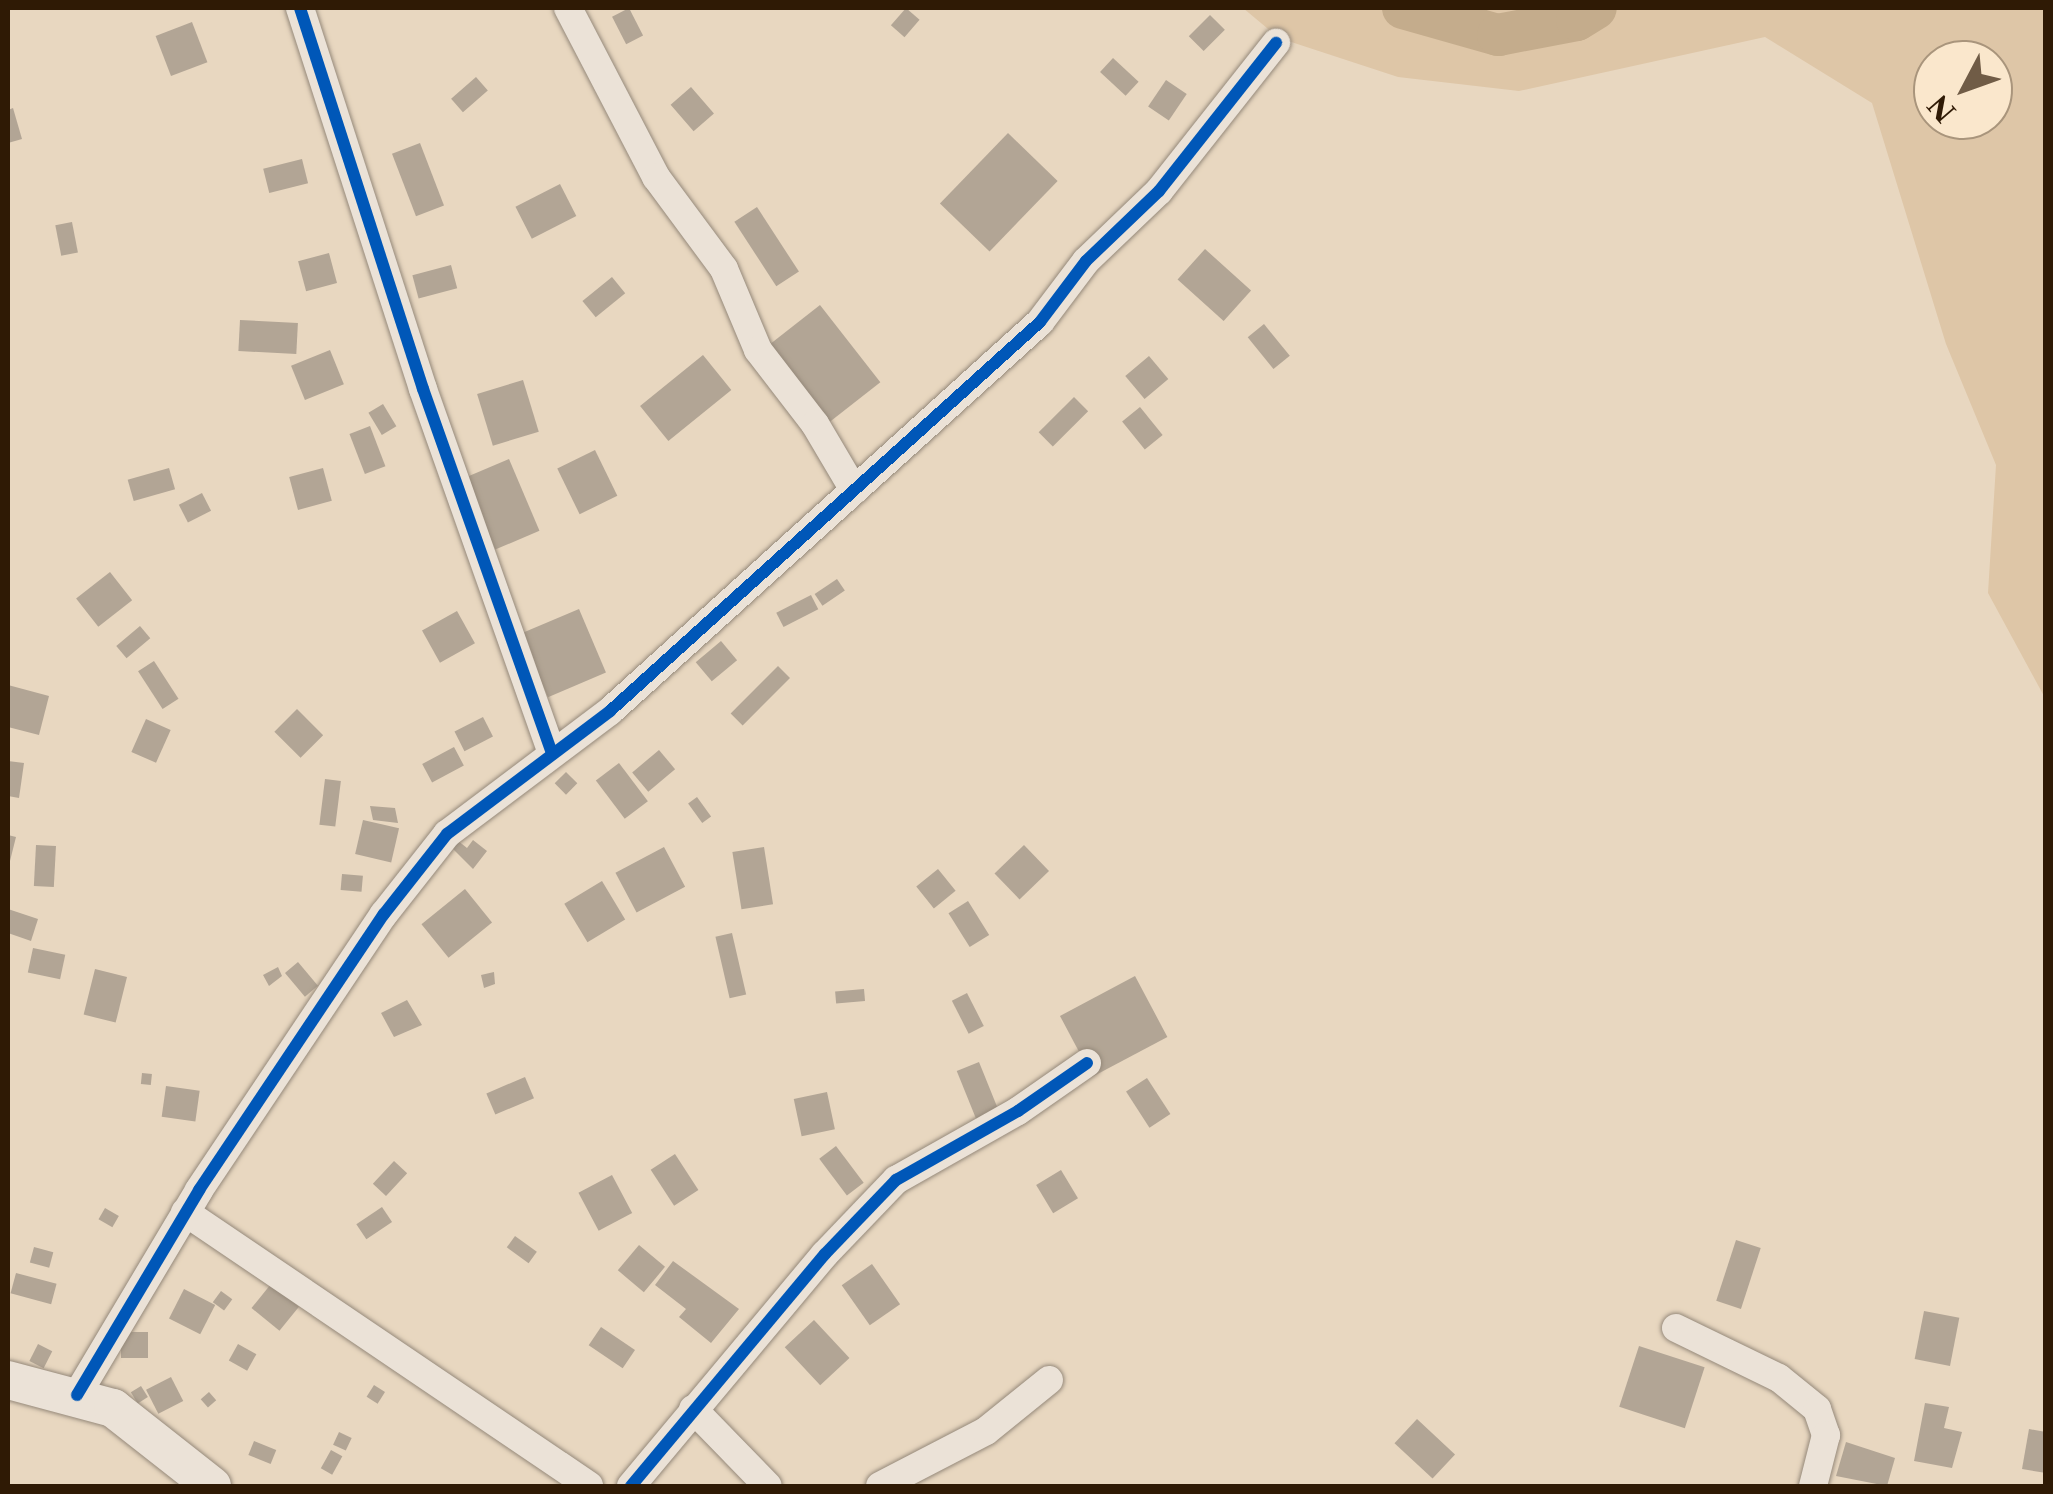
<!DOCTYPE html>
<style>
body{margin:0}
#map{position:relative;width:2053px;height:1494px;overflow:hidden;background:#e8d7c0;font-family:"Libre Caslon Text",serif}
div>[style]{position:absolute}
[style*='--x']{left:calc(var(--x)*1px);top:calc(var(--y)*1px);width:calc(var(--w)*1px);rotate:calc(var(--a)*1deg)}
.green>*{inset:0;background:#dec6a7}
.river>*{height:42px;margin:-21px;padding:0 21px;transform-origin:21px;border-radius:21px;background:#c4ac8c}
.building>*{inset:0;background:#b2a595;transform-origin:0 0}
.roads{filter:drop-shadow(0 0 2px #95897a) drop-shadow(0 0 2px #95897a)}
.street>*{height:28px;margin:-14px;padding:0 14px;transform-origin:14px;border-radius:14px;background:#ebe2d7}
.secondary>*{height:38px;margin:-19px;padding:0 19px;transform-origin:19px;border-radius:19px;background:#ebe2d7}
.cycleway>*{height:12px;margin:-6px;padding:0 6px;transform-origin:6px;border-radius:6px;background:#0057b8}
span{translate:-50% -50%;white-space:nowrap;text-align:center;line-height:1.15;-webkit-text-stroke:8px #fae7cc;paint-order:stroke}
.frame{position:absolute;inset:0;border:10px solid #2f1a05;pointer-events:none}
.north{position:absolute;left:1913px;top:40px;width:100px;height:100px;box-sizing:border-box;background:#fae7cc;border:2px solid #a9957c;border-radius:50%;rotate:229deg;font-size:28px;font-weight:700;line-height:40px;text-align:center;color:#2f1a05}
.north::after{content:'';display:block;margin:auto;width:35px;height:45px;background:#705c46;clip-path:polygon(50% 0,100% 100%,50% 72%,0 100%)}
</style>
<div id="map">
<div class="green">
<div style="clip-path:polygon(evenodd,1243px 8px,2045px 8px,2045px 698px,1988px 593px,1996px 465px,1946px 344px,1872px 103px,1765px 37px,1519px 91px,1398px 77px,1279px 38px,1243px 8px,1933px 60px,1993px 60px,1993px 120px,1933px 120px,1933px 60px)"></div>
</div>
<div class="river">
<div style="--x:1403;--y:8;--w:99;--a:15.9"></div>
<div style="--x:1498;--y:35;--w:80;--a:-10.8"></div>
<div style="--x:1577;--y:20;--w:22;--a:-32"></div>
</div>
<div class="building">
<div style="left:629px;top:8px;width:31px;height:19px;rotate:63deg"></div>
<div style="left:906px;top:8px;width:18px;height:23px;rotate:41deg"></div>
<div style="left:1210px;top:15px;width:21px;height:30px;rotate:45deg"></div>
<div style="left:192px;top:22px;width:43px;height:39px;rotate:69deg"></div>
<div style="left:1113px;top:58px;width:35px;height:19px;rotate:43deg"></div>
<div style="left:476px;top:77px;width:18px;height:33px;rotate:49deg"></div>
<div style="left:1166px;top:80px;width:25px;height:32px;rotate:34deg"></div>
<div style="left:691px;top:87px;width:35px;height:27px;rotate:49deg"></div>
<div style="clip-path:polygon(13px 108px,22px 139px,8px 143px,8px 110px)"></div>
<div style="left:1008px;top:133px;width:69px;height:98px;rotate:44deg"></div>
<div style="left:420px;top:143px;width:67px;height:30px;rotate:69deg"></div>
<div style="left:302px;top:159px;width:25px;height:40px;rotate:76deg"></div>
<div style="left:560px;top:184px;width:36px;height:50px;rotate:63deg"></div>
<div style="left:757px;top:207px;width:77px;height:27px;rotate:57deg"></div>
<div style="left:72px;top:222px;width:31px;height:17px;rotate:79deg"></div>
<div style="left:1205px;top:249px;width:62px;height:41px;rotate:42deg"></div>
<div style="left:329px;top:253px;width:31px;height:32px;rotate:75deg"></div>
<div style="left:451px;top:265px;width:24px;height:40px;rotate:75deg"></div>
<div style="left:612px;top:277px;width:21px;height:38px;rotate:51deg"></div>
<div style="left:820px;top:305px;width:98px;height:64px;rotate:52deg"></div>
<div style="left:240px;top:320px;width:58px;height:31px;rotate:3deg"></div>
<div style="left:1264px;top:324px;width:41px;height:21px;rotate:51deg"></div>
<div style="left:330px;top:350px;width:37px;height:42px;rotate:68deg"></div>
<div style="left:703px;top:355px;width:45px;height:81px;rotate:51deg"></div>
<div style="left:1149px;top:356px;width:30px;height:31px;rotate:50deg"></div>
<div style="left:523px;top:380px;width:54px;height:48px;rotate:73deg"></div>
<div style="left:1074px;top:397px;width:20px;height:50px;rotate:45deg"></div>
<div style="left:383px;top:404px;width:26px;height:17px;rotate:59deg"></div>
<div style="left:1140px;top:407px;width:36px;height:23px;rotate:51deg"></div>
<div style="left:370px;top:426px;width:43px;height:22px;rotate:69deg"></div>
<div style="left:595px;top:450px;width:51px;height:42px;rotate:64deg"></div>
<div style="left:509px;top:459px;width:78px;height:48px;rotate:67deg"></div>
<div style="left:169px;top:468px;width:22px;height:43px;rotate:74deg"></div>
<div style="left:323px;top:468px;width:34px;height:35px;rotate:75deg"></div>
<div style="left:202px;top:493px;width:20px;height:26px;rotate:63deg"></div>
<div style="left:110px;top:572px;width:36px;height:43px;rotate:52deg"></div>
<div style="left:837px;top:579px;width:14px;height:27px;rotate:56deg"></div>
<div style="left:811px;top:595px;width:16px;height:39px;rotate:63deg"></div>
<div style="left:579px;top:609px;width:69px;height:63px;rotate:67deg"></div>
<div style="left:457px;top:611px;width:37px;height:40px;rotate:61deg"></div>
<div style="left:140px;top:626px;width:16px;height:31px;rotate:50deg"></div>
<div style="left:721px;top:641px;width:25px;height:33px;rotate:50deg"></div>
<div style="left:154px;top:661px;width:45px;height:19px;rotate:57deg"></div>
<div style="left:778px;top:666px;width:17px;height:67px;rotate:45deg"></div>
<div style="clip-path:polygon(8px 685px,49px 696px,39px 735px,8px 727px)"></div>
<div style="left:297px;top:709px;width:37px;height:32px;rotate:45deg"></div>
<div style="left:483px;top:717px;width:22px;height:32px;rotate:63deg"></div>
<div style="left:146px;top:719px;width:27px;height:36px;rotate:24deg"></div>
<div style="left:454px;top:747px;width:21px;height:36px;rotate:62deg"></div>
<div style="left:659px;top:750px;width:25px;height:35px;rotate:50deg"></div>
<div style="clip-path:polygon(8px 761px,24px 763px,19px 798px,8px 796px)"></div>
<div style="left:619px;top:763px;width:48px;height:29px;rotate:53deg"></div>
<div style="left:566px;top:772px;width:16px;height:16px;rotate:45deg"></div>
<div style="left:325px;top:779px;width:16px;height:46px;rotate:7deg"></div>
<div style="left:697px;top:797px;width:24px;height:11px;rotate:54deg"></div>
<div style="clip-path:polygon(370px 806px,395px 808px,398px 823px,373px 820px)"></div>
<div style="left:363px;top:820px;width:37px;height:35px;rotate:13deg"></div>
<div style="clip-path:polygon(8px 835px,16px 837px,9px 865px,8px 864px)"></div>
<div style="clip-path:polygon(457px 840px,467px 848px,473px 840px,487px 851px,473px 869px,451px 847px)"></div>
<div style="left:36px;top:845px;width:20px;height:41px;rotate:3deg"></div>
<div style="left:1024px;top:845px;width:36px;height:41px;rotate:46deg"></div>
<div style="left:664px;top:847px;width:45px;height:55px;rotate:62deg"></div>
<div style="left:764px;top:847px;width:58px;height:32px;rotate:81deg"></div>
<div style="left:938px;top:869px;width:28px;height:28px;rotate:51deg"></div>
<div style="left:342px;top:874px;width:21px;height:16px;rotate:5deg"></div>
<div style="left:602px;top:881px;width:45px;height:44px;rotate:59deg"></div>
<div style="left:465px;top:889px;width:43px;height:56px;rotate:51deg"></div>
<div style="left:968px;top:901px;width:40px;height:23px;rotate:58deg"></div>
<div style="clip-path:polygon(8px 909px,38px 919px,31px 941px,8px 933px)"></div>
<div style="left:732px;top:933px;width:63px;height:17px;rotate:77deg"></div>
<div style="left:33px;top:948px;width:33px;height:25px;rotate:12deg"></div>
<div style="left:298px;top:962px;width:31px;height:17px;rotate:50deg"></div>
<div style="clip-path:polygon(278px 967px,282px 976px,269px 986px,263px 975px)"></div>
<div style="left:95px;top:969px;width:33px;height:47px;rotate:14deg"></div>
<div style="clip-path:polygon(494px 972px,495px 984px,484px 988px,481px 975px)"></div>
<div style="left:1135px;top:976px;width:69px;height:85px;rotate:62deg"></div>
<div style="left:864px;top:989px;width:12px;height:29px;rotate:85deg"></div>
<div style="left:967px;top:993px;width:37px;height:17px;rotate:63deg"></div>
<div style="clip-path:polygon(407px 1000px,422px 1025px,394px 1037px,381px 1013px)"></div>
<div style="left:979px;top:1062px;width:61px;height:24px;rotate:68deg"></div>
<div style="left:142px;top:1073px;width:10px;height:11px;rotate:6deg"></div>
<div style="left:525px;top:1077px;width:23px;height:42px;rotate:67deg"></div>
<div style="left:1147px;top:1078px;width:43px;height:25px;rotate:57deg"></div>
<div style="left:166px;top:1086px;width:34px;height:31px;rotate:8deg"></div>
<div style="left:827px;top:1092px;width:38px;height:34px;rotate:78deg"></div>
<div style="left:836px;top:1146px;width:46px;height:21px;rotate:53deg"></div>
<div style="left:675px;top:1154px;width:43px;height:29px;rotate:57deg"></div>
<div style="left:394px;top:1161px;width:18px;height:31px;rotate:43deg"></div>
<div style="left:1061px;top:1170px;width:33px;height:29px;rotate:59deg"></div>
<div style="left:612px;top:1175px;width:43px;height:38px;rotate:62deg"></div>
<div style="left:382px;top:1207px;width:18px;height:31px;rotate:56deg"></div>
<div style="left:105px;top:1208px;width:16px;height:13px;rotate:30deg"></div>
<div style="left:515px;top:1236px;width:27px;height:14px;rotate:36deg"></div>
<div style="left:1736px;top:1240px;width:26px;height:64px;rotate:18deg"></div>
<div style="left:639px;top:1245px;width:34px;height:33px;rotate:40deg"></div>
<div style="left:34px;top:1247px;width:20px;height:16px;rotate:15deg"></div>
<div style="clip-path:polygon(673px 1261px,739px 1309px,711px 1343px,679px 1317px,686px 1309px,655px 1285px)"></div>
<div style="left:872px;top:1264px;width:49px;height:37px;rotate:55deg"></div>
<div style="left:16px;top:1273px;width:42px;height:21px;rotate:15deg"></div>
<div style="left:271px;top:1284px;width:36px;height:31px;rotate:39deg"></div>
<div style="left:184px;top:1289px;width:35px;height:33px;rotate:27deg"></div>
<div style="left:221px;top:1291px;width:14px;height:14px;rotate:36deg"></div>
<div style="left:1924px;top:1311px;width:36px;height:49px;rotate:11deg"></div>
<div style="left:814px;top:1320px;width:52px;height:40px;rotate:47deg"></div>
<div style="left:601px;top:1327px;width:41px;height:22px;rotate:34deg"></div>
<div style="left:121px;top:1332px;width:27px;height:26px"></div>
<div style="left:38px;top:1344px;width:16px;height:19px;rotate:27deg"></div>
<div style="left:238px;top:1344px;width:21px;height:19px;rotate:29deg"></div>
<div style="left:1639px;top:1346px;width:69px;height:64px;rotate:18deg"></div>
<div style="left:171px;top:1377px;width:27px;height:28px;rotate:63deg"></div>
<div style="left:374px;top:1385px;width:13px;height:14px;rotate:32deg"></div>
<div style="left:141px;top:1386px;width:13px;height:12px;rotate:58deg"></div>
<div style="left:209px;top:1392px;width:11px;height:11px;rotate:49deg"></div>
<div style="clip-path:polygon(1925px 1403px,1949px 1407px,1944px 1428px,1962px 1432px,1952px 1468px,1914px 1461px)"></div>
<div style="left:1417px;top:1419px;width:52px;height:33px;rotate:43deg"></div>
<div style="clip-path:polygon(2029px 1429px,2046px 1432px,2046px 1473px,2022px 1469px)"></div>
<div style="left:339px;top:1432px;width:14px;height:14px;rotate:25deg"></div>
<div style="left:254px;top:1441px;width:24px;height:15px;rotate:22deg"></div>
<div style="clip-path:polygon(1846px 1442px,1895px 1458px,1887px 1486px,1836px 1476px)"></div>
<div style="left:331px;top:1450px;width:13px;height:21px;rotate:29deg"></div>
</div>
<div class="roads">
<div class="street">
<div style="--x:300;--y:8;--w:400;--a:72.1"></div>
<div style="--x:423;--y:389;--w:386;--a:70.5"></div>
<div style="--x:568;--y:8;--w:191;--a:62.5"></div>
<div style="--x:656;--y:177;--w:114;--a:53.5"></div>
<div style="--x:724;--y:269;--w:88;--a:67.2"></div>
<div style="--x:758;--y:350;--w:93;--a:52.4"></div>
<div style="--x:815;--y:424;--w:77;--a:59.4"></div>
<div style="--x:185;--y:1212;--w:488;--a:34.1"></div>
<div style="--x:1676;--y:1328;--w:114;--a:25.9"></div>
<div style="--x:1779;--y:1378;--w:49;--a:39.2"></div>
<div style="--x:1817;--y:1409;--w:28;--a:71"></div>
<div style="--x:1826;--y:1435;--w:53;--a:104.3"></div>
<div style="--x:77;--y:1395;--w:239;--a:-59.2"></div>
<div style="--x:199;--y:1190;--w:332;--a:-56.2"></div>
<div style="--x:384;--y:914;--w:102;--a:-51.8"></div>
<div style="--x:447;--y:834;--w:204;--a:-37"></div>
<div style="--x:610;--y:711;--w:580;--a:-42.13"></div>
<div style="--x:1040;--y:322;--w:76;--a:-53"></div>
<div style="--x:1086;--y:261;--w:101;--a:-43.8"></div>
<div style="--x:1159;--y:191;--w:189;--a:-51.7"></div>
<div style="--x:693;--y:1409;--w:107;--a:45.8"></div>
<div style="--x:631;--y:1486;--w:302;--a:-50.1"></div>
<div style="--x:825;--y:1254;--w:103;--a:-46.2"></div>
<div style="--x:896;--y:1180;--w:140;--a:-29.5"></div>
<div style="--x:1018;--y:1111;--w:84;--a:-34.8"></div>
<div style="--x:880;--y:1486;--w:119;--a:-27.4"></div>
<div style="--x:986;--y:1431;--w:81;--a:-39"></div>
</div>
<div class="secondary">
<div style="--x:8;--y:1380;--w:109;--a:14.9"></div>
<div style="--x:113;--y:1408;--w:126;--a:38.2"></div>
</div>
</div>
<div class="cycleway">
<div style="--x:300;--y:8;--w:400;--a:72.1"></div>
<div style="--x:423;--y:389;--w:386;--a:70.5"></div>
<div style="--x:77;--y:1395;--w:239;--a:-59.2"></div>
<div style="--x:199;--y:1190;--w:332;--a:-56.2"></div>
<div style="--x:384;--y:914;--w:102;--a:-51.8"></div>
<div style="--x:447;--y:834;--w:204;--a:-37"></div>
<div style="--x:610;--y:711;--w:580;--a:-42.13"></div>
<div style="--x:1040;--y:322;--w:76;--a:-53"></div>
<div style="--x:1086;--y:261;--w:101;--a:-43.8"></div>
<div style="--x:1159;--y:191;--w:189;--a:-51.7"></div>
<div style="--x:631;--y:1486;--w:302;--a:-50.1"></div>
<div style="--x:825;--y:1254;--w:103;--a:-46.2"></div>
<div style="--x:896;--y:1180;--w:140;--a:-29.5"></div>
<div style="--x:1018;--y:1111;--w:84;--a:-34.8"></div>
</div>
<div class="frame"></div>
<div class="north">N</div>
</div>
